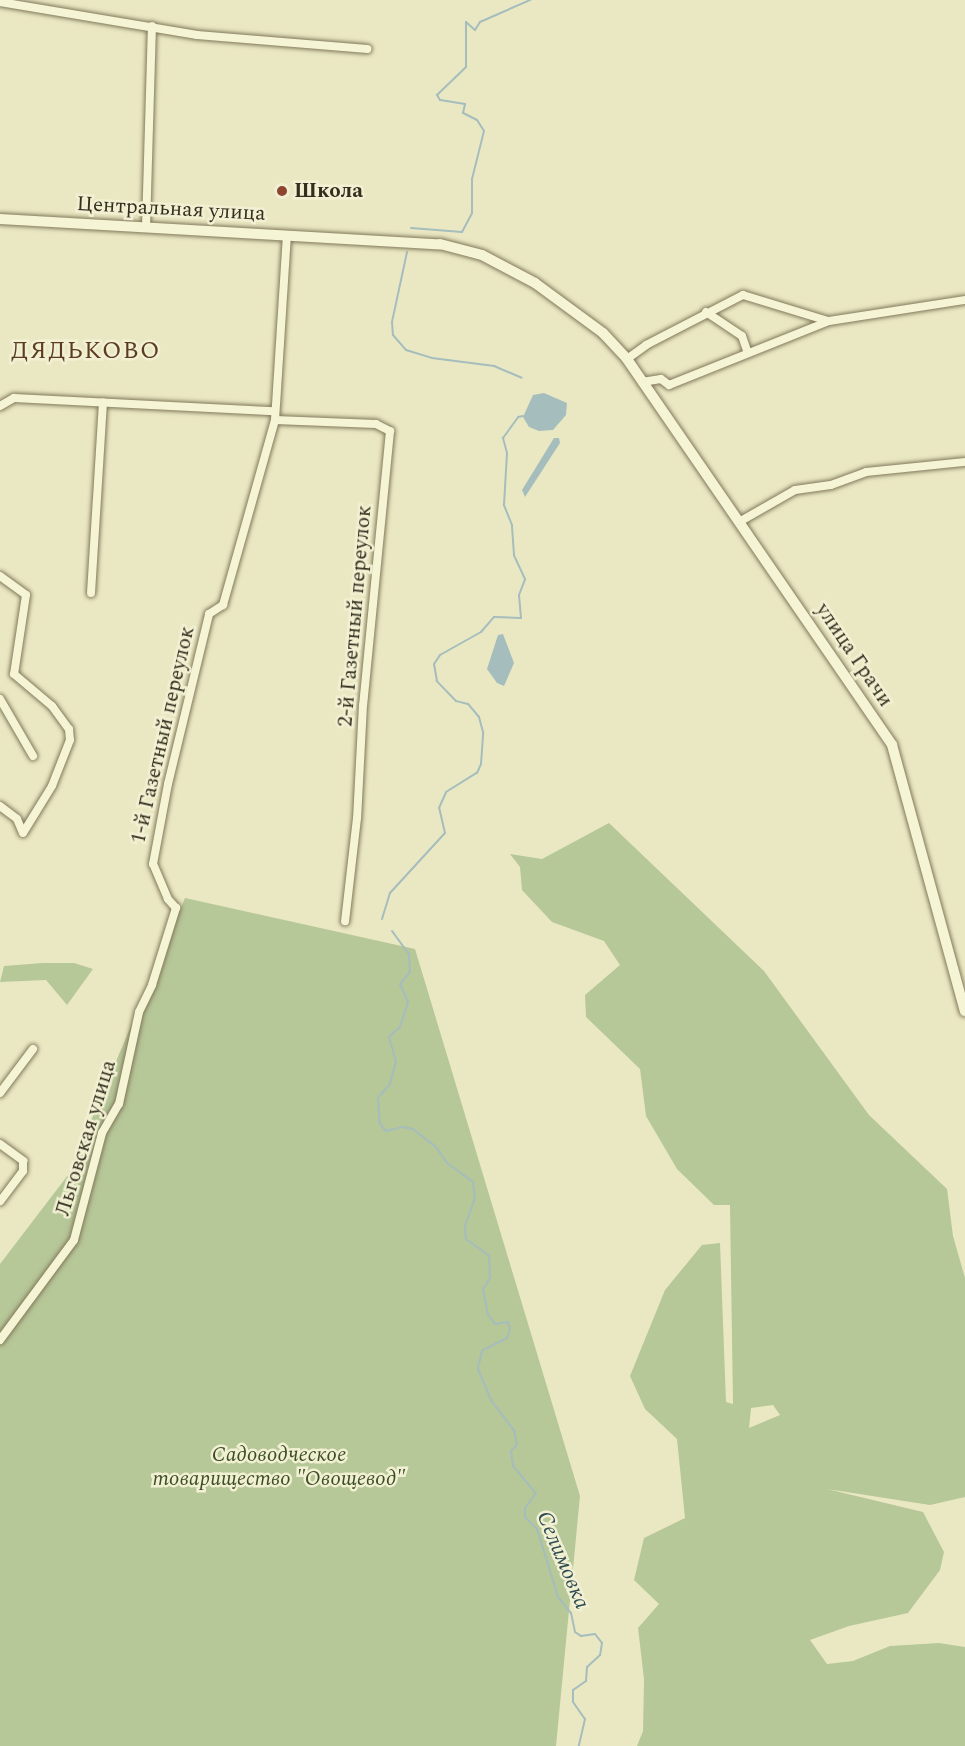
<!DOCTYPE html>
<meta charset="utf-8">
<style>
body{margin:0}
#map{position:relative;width:965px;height:1746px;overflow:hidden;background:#eae8c3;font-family:Spectral,serif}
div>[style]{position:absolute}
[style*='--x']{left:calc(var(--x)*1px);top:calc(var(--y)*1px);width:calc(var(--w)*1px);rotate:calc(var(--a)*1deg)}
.green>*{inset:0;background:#b6c798}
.water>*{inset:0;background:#a5bdbc}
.stream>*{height:2px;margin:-1px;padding:0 1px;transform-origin:1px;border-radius:1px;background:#a5bdbc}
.roads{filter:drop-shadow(0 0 2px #82795b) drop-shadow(0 0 2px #82795b)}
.street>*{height:8px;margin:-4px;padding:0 4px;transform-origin:4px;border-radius:4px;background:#f5f4d5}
.secondary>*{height:10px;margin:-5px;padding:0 5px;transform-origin:5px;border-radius:5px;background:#f5f4d5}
.dots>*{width:16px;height:16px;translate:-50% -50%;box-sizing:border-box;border:3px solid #f2f0d2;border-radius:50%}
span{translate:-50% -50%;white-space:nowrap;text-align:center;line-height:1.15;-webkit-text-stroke:5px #f2f0d2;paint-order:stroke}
.poi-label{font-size:21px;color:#332e1e;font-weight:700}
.left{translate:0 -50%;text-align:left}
.street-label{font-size:21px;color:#332e1e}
.park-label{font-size:21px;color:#3b4e26;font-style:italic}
.water-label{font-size:22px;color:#2f4c52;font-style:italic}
.quarter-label{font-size:24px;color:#5c3c21;letter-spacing:1.5px}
</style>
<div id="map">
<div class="green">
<div style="clip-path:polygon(evenodd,609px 823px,764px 971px,869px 1115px,947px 1189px,953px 1236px,965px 1278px,965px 1497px,930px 1505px,827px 1489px,923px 1512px,944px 1552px,940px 1570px,908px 1613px,849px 1626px,810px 1640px,827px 1664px,853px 1661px,890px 1646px,939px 1643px,965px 1647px,965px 1746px,637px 1746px,643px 1731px,644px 1679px,638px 1628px,659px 1604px,634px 1580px,644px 1538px,685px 1518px,677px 1439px,645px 1409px,630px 1376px,665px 1290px,702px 1245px,720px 1243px,726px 1402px,733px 1404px,730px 1205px,714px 1205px,677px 1169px,646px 1116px,640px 1069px,586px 1017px,585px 995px,620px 965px,604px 941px,552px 922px,522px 890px,520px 867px,510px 854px,542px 859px,609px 823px,773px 1405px,780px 1415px,749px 1428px,751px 1408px,773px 1405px)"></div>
<div style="clip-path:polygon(185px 898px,415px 949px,580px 1496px,556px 1746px,0 1746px,0 1264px,68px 1175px)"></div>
<div style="clip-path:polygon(43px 963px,74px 963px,93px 969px,67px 1005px,46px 980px,0 982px,4px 966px)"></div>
</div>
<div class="water">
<div style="clip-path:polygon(544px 393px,567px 403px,566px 415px,553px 430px,539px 431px,529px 427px,523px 417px,533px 395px)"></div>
<div style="clip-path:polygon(554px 438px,559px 438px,560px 443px,525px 497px,522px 490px)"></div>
<div style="clip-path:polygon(503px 634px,514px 663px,504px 686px,497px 683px,487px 669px,498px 635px)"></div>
</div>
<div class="stream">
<div style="--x:411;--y:228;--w:51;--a:4.5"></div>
<div style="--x:462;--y:232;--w:21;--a:-62"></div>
<div style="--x:472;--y:213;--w:34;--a:-90"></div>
<div style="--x:472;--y:179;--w:49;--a:-76"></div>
<div style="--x:484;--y:131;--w:13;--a:-122"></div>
<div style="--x:477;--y:120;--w:16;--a:-153"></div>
<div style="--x:463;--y:113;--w:9;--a:-77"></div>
<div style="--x:465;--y:104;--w:25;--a:-171"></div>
<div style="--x:440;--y:100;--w:6;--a:-121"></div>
<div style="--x:437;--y:95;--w:40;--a:-44"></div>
<div style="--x:466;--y:67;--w:45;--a:-90"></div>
<div style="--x:466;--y:22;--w:12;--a:42"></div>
<div style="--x:475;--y:30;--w:9;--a:-58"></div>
<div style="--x:480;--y:22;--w:55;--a:-23.7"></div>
<div style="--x:407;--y:252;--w:72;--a:102.1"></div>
<div style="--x:392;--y:322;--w:13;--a:86"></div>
<div style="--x:393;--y:335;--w:20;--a:49"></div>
<div style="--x:406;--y:350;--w:27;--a:17"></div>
<div style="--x:432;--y:358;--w:63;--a:7.4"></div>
<div style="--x:494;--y:366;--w:30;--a:23"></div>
<div style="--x:382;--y:919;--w:27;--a:-73"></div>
<div style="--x:390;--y:893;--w:81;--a:-47.5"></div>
<div style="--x:445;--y:833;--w:26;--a:-103"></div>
<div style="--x:439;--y:808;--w:17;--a:-66"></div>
<div style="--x:446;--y:792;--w:36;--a:-32"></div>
<div style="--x:477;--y:773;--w:10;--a:-66"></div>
<div style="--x:481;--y:764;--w:32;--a:-86"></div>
<div style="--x:483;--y:732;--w:16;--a:-105"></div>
<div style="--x:479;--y:717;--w:17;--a:-130"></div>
<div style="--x:468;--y:704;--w:12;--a:-166"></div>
<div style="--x:456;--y:701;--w:28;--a:-134"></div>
<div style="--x:437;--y:681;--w:17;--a:-100"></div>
<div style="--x:434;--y:664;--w:11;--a:-56"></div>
<div style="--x:440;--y:655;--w:47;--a:-29.3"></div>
<div style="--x:481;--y:632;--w:20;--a:-49"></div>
<div style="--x:494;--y:617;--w:27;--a:2"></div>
<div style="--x:521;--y:618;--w:23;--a:-95"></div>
<div style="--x:519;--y:595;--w:17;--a:-69"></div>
<div style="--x:525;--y:579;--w:26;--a:-115"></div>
<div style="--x:514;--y:555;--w:30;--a:-94"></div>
<div style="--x:512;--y:525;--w:22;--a:-112"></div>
<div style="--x:504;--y:505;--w:52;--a:-86.7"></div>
<div style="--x:507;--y:453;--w:16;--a:-105"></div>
<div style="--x:503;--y:438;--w:26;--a:-54"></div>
<div style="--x:518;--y:417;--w:5;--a:-11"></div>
<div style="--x:392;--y:931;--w:29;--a:54"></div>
<div style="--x:409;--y:954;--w:18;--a:87"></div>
<div style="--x:410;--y:972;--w:16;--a:130"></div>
<div style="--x:400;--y:984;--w:20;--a:66"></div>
<div style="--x:408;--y:1002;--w:26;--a:108"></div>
<div style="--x:400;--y:1027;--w:15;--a:138"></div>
<div style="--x:389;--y:1037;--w:25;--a:74"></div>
<div style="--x:396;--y:1061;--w:24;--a:105"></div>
<div style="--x:390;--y:1084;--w:18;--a:131"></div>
<div style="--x:378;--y:1098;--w:26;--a:86"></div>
<div style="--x:380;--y:1124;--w:9;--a:49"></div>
<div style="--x:386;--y:1131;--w:16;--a:-14"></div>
<div style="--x:402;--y:1127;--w:11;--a:10"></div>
<div style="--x:413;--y:1129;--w:29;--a:38"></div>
<div style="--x:436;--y:1147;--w:19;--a:55"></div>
<div style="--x:447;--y:1163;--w:32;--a:36"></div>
<div style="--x:473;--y:1182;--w:16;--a:83"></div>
<div style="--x:475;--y:1198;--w:30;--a:110"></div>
<div style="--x:465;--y:1226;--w:13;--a:86"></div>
<div style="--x:466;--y:1239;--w:29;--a:36"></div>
<div style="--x:489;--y:1256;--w:22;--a:87"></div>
<div style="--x:490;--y:1278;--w:13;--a:122"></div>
<div style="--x:483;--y:1289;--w:26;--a:79"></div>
<div style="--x:488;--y:1315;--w:11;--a:52"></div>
<div style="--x:495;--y:1324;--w:13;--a:-9"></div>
<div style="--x:508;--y:1322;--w:7;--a:74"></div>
<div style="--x:510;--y:1329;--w:9;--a:108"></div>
<div style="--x:507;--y:1338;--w:28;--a:153"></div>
<div style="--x:482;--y:1351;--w:18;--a:103"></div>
<div style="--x:478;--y:1369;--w:34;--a:67"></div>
<div style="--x:491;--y:1400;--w:38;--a:53"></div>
<div style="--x:514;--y:1430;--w:15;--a:79"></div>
<div style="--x:517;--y:1445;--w:8;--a:135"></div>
<div style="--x:511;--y:1451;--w:15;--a:82"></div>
<div style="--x:513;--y:1466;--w:35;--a:50"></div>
<div style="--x:536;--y:1493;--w:19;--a:126"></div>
<div style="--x:525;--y:1508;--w:9;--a:90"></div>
<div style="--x:525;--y:1517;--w:17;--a:45"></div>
<div style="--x:537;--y:1529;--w:71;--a:72.8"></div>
<div style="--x:558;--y:1597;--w:21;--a:51"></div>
<div style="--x:571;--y:1613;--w:19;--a:78"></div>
<div style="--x:575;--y:1632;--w:7;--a:34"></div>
<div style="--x:581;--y:1636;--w:14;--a:-8"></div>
<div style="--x:595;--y:1634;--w:11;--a:52"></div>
<div style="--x:602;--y:1643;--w:12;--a:99"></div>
<div style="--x:600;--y:1655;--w:18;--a:137"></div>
<div style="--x:587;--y:1667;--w:14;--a:94"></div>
<div style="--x:586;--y:1681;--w:16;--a:145"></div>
<div style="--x:573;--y:1690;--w:12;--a:90"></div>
<div style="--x:573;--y:1702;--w:21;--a:55"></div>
<div style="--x:585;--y:1719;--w:28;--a:103"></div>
</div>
<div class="roads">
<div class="street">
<div style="--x:0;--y:2;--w:200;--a:9.5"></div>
<div style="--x:197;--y:35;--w:171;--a:4.7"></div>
<div style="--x:146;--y:227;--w:201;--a:-88.3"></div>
<div style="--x:706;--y:312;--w:43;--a:33.7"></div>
<div style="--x:742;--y:336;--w:18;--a:71"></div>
<div style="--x:627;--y:359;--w:24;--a:-36"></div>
<div style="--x:646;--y:345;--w:109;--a:-27.3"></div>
<div style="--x:743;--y:295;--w:89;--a:17"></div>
<div style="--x:642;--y:382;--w:19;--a:-9"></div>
<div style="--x:661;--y:379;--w:10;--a:37"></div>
<div style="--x:669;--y:385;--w:172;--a:-21.8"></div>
<div style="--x:829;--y:321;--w:138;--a:-8.8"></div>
<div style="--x:0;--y:406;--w:16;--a:-30"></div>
<div style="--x:14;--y:398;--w:260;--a:2.9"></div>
<div style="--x:275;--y:420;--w:101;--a:2.3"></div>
<div style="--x:376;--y:424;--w:16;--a:27"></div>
<div style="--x:390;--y:431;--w:275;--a:95.6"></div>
<div style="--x:363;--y:705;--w:113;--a:93"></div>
<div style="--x:357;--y:818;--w:104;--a:96.6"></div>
<div style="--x:739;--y:522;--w:64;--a:-29.7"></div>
<div style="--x:795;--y:490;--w:36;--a:-8"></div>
<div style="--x:831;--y:485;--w:37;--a:-20"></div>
<div style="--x:866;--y:472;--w:100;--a:-5.8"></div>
<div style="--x:0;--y:576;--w:32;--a:36"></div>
<div style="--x:26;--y:595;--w:80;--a:98.6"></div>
<div style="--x:14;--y:674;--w:50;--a:40.1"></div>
<div style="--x:52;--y:706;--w:29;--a:54"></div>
<div style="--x:69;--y:729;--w:11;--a:85"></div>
<div style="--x:70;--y:740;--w:49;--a:111.4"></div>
<div style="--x:52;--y:786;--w:55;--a:121.7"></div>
<div style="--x:91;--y:593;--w:191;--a:-86.4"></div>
<div style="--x:0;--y:699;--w:66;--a:59.9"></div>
<div style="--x:0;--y:806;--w:21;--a:37"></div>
<div style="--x:17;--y:819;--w:15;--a:67"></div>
<div style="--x:0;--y:1093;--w:55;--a:-53.1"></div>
<div style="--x:0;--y:1144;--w:29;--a:36"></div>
<div style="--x:23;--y:1161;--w:10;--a:90"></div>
<div style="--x:23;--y:1171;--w:38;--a:127"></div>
<div style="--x:0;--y:1340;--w:124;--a:-53.5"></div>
<div style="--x:74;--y:1240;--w:111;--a:-75.3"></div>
<div style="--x:102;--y:1133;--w:34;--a:-60"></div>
<div style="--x:119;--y:1104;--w:94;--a:-77.7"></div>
<div style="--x:139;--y:1012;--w:30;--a:-64"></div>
<div style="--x:152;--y:985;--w:81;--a:-72.7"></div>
<div style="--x:176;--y:908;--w:12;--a:-132"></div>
<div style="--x:168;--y:899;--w:38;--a:-113"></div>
<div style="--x:153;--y:864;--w:81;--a:-79.4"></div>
<div style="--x:168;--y:784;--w:175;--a:-76.4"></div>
<div style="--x:209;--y:614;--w:17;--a:-33"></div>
<div style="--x:223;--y:605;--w:192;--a:-74.3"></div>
<div style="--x:275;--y:420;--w:185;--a:-86.3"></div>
</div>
<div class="secondary">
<div style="--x:0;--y:219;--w:441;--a:3.3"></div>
<div style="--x:440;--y:244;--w:43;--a:14.7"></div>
<div style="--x:482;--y:255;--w:60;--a:27.8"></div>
<div style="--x:535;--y:283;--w:84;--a:36.3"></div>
<div style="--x:603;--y:333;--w:35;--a:47"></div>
<div style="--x:627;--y:359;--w:468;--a:55.5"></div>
<div style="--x:892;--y:745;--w:276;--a:74.7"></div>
</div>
</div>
<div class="dots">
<div style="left:282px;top:191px;background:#8c4630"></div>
</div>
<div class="poi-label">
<span class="left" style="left:294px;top:191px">Школа</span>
</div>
<div class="street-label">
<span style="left:171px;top:209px;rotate:3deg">Центральная улица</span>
<span style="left:355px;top:616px;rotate:-85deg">2-й Газетный переулок</span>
<span style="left:854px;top:655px;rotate:56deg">улица Грачи</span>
<span style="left:163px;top:735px;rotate:-77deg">1-й Газетный переулок</span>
<span style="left:86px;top:1138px;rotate:-73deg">Льговская улица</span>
</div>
<div class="park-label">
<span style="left:279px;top:1467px">Садоводческое<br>товарищество "Овощевод"</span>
</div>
<div class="water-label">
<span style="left:563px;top:1560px;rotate:67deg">Селимовка</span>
</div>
<div class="quarter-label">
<span style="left:86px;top:352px">ДЯДЬКОВО</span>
</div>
</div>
